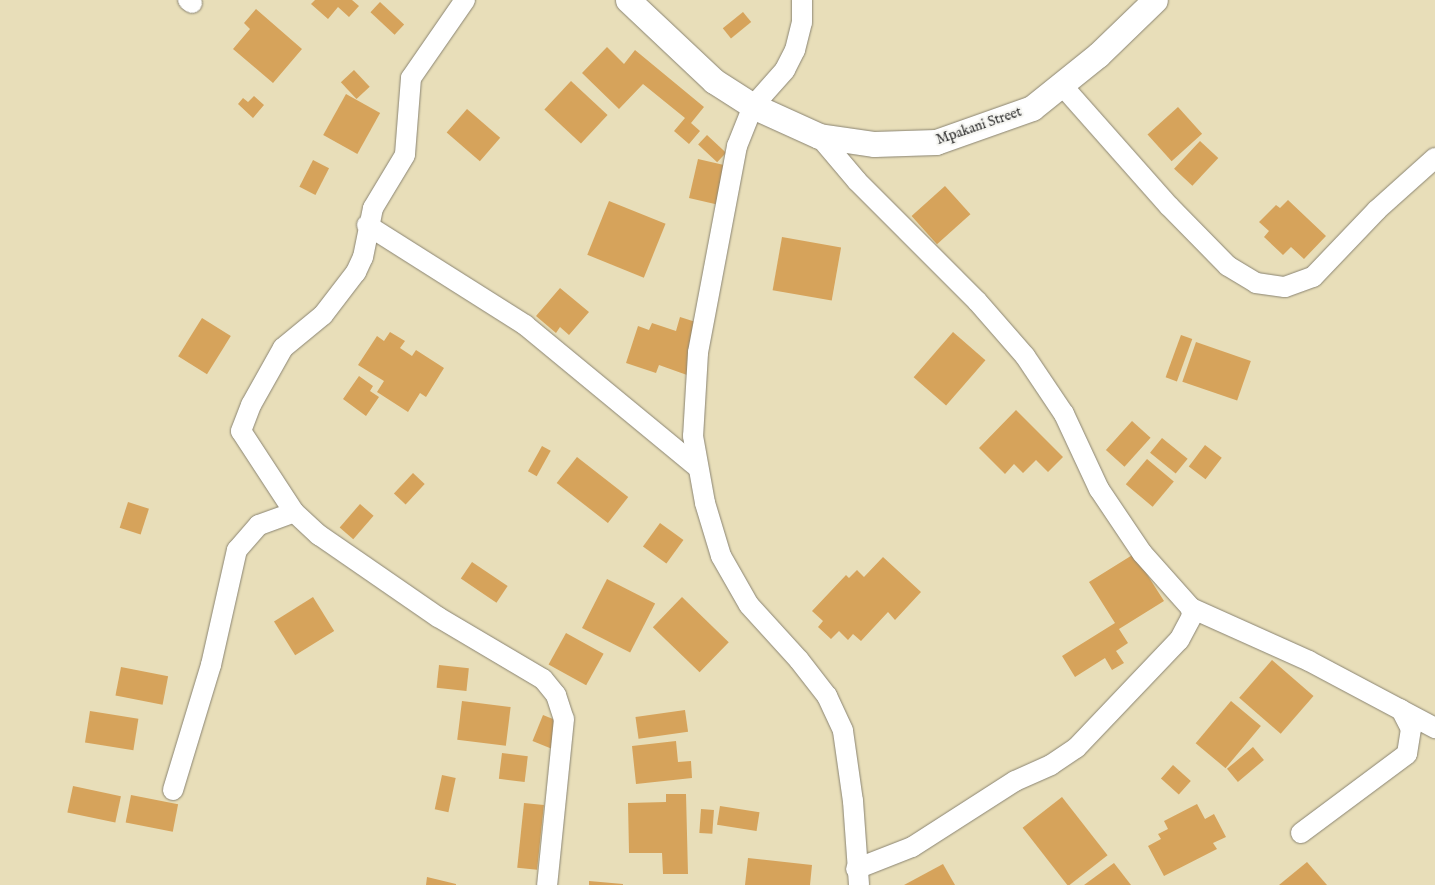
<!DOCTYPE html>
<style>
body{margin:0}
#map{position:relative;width:1435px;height:885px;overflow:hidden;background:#e8deb9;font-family:"IM FELL English",serif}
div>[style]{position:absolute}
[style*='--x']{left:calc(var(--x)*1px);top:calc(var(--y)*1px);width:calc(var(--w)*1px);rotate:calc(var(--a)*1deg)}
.building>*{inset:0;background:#d6a35b;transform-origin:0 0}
.roads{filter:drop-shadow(0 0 1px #8a8472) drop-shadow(0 0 1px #8a8472)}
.minor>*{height:20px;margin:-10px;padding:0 10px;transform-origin:10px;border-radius:10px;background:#fff}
.tertiary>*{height:25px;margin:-12.5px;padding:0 12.5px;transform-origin:12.5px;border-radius:12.5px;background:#fff}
span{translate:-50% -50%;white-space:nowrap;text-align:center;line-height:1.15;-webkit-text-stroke:4.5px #f6f6f2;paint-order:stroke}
.street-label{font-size:14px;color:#2b2b2b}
</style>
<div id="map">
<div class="building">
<div style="clip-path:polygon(315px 0,352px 0,359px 6px,349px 17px,338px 7px,328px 19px,311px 4px)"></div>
<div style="left:380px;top:2px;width:33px;height:14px;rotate:43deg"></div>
<div style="clip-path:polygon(256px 9px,302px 49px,273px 83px,233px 49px,250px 29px,244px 23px)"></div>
<div style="left:743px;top:12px;width:13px;height:26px;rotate:51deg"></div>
<div style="clip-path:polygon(607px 47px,624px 64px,635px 50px,704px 107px,691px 123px,700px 131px,689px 144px,674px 131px,685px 118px,643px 84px,619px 109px,582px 73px)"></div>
<div style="left:354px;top:70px;width:23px;height:18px;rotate:47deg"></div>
<div style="left:571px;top:81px;width:50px;height:39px;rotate:43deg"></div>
<div style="left:346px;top:94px;width:39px;height:47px;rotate:29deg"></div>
<div style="clip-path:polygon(254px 96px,264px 105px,253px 118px,238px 104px,243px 98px,248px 102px)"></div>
<div style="left:1178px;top:107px;width:36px;height:41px;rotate:48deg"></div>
<div style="left:467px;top:109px;width:44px;height:31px;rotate:41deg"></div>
<div style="left:707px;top:135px;width:26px;height:13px;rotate:43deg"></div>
<div style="left:1200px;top:141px;width:25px;height:38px;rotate:43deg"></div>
<div style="left:698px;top:159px;width:31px;height:40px;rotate:13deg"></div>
<div style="left:313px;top:160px;width:18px;height:30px;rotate:27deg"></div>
<div style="left:945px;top:186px;width:38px;height:45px;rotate:48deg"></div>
<div style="clip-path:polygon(1288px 200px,1326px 236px,1304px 259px,1291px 247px,1283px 255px,1264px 237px,1269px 231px,1259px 222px,1276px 205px,1280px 208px)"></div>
<div style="left:609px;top:201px;width:61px;height:58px;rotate:22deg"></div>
<div style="left:782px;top:237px;width:60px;height:54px;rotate:10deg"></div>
<div style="clip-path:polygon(560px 288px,589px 312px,569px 335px,560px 327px,556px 333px,536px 316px)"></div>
<div style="clip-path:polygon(680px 317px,702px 324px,687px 375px,659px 365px,656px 373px,626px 363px,638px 326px,649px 330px,652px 323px,676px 331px)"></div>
<div style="left:202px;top:318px;width:34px;height:45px;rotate:32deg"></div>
<div style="clip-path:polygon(390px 332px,405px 341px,400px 348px,412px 356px,416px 350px,444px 368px,426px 397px,420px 393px,408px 412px,377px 392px,384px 381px,358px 365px,377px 336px,384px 341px)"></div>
<div style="left:953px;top:332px;width:43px;height:60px;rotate:41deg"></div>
<div style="left:1181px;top:335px;width:12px;height:45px;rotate:20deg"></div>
<div style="left:1196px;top:342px;width:58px;height:42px;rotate:19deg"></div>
<div style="clip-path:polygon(359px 376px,373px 386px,370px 391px,379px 397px,366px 416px,343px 399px)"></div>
<div style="clip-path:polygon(1016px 410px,1063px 457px,1048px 472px,1036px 460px,1023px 473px,1014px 464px,1005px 474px,979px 448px)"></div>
<div style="left:1132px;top:421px;width:25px;height:39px;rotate:42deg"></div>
<div style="left:1162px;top:438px;width:33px;height:19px;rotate:39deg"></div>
<div style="left:1205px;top:445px;width:21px;height:27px;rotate:37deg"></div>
<div style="left:542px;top:446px;width:10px;height:29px;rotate:29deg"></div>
<div style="left:577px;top:457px;width:65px;height:33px;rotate:38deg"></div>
<div style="left:1147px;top:459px;width:35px;height:33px;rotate:40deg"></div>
<div style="left:413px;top:473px;width:16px;height:28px;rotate:43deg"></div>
<div style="left:128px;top:502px;width:22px;height:27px;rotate:18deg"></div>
<div style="left:360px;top:504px;width:18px;height:31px;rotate:41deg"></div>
<div style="left:660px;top:523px;width:29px;height:29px;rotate:36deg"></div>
<div style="clip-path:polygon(1134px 554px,1164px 601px,1119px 629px,1128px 643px,1116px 651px,1124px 663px,1112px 670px,1105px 658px,1075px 677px,1062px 656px,1115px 623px,1089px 582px)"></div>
<div style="clip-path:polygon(883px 557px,921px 592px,895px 620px,888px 612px,861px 641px,853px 634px,848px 640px,839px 631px,831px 639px,818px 627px,823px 621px,812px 611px,846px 575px,849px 578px,857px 570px,864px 577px)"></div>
<div style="left:472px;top:562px;width:43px;height:20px;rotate:34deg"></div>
<div style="left:607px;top:579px;width:54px;height:55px;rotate:27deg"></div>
<div style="left:313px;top:597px;width:40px;height:46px;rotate:58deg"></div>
<div style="left:682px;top:597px;width:65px;height:42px;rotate:44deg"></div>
<div style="left:566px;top:633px;width:43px;height:36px;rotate:29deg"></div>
<div style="left:1272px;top:660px;width:55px;height:50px;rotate:41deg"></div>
<div style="left:439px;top:665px;width:30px;height:23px;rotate:6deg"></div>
<div style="left:121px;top:667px;width:48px;height:29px;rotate:11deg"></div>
<div style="left:462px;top:701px;width:49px;height:39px;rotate:7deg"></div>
<div style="left:1231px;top:701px;width:39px;height:55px;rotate:40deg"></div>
<div style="left:685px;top:710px;width:22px;height:50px;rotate:82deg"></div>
<div style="left:90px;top:711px;width:49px;height:32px;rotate:9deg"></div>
<div style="left:543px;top:715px;width:22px;height:28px;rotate:22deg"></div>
<div style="clip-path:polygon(676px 741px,678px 762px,691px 761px,692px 778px,636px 784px,632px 746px)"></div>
<div style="left:1253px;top:747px;width:17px;height:34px;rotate:50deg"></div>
<div style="left:502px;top:753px;width:26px;height:26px;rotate:7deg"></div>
<div style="left:1173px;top:765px;width:24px;height:18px;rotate:42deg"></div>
<div style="left:442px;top:775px;width:14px;height:35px;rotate:12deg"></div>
<div style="left:73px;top:786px;width:49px;height:27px;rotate:12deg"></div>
<div style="clip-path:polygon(666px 794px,686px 794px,688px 874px,663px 874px,662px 853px,629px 853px,628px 803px,666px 802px)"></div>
<div style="left:131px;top:795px;width:48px;height:28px;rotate:11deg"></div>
<div style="left:1062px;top:797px;width:74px;height:50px;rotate:52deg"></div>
<div style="left:524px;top:803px;width:20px;height:65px;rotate:6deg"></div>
<div style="clip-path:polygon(1197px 804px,1205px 819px,1214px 814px,1226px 837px,1213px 843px,1217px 849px,1164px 876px,1148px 846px,1161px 839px,1158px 834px,1168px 829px,1164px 821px)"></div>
<div style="left:720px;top:806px;width:40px;height:19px;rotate:9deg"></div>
<div style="left:701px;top:809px;width:13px;height:24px;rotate:4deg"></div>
<div style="clip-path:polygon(748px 858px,812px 865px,810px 885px,745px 885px)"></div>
<div style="clip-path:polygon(1307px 862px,1327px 885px,1279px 885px)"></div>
<div style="clip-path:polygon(1114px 863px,1131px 885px,1084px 885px)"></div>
<div style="clip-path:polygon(943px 864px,955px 885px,904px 885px)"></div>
<div style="clip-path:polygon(427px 877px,456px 884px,456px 885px,426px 885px)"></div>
<div style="clip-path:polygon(589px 881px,623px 884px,623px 885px,589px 885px)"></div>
</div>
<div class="roads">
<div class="minor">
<div style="--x:188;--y:0;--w:5;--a:37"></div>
<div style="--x:465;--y:0;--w:95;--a:124.7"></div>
<div style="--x:411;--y:78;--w:77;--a:94.5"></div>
<div style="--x:405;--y:155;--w:62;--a:121.1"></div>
<div style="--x:373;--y:208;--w:50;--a:101.5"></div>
<div style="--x:363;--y:257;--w:17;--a:115"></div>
<div style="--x:356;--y:272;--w:54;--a:127.5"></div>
<div style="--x:323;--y:315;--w:52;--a:140.5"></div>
<div style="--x:283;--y:348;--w:65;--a:119.3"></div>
<div style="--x:251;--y:405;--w:28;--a:111"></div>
<div style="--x:241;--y:431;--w:97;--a:56.8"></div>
<div style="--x:294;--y:512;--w:34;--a:43"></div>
<div style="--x:319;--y:535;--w:145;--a:34.6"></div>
<div style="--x:438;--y:617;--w:122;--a:30.6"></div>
<div style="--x:543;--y:679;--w:21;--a:51"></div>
<div style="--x:556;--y:695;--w:25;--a:72"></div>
<div style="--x:564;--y:719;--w:167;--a:95.8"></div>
<div style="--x:802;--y:0;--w:22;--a:90"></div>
<div style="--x:802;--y:22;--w:29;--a:104"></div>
<div style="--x:795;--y:50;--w:22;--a:117"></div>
<div style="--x:785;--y:70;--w:48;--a:131.6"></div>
<div style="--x:753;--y:106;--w:43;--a:111.8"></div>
<div style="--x:737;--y:146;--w:211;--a:100.7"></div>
<div style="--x:698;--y:353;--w:83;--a:93.4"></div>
<div style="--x:693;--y:436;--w:68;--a:79.8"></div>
<div style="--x:705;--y:503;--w:55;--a:73.2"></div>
<div style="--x:721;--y:556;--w:56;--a:60.3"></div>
<div style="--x:749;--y:605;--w:74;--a:47.7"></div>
<div style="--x:799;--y:660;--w:46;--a:52.1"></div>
<div style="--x:827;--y:696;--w:38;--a:65"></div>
<div style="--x:843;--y:731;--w:71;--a:81.9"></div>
<div style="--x:853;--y:801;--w:84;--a:85.9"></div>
<div style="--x:1061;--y:84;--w:163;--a:48.5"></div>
<div style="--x:1169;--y:206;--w:84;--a:45.5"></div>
<div style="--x:1228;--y:266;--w:33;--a:31"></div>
<div style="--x:1256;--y:283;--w:29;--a:8"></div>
<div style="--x:1285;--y:287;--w:30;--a:-20"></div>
<div style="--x:1313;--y:277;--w:93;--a:-46.3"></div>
<div style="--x:1377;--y:210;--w:78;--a:-41.9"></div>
<div style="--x:819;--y:136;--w:59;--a:49.8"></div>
<div style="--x:857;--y:181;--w:170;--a:45"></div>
<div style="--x:977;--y:301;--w:73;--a:48.9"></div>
<div style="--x:1025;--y:356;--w:70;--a:56.1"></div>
<div style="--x:1064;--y:414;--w:83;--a:65"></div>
<div style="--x:1099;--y:489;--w:77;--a:56.1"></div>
<div style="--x:1142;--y:553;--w:74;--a:48.3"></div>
<div style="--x:1191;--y:608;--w:8;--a:83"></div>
<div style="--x:1192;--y:616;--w:27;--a:118"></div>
<div style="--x:1179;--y:640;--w:149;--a:133.6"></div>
<div style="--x:1076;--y:748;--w:30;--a:146"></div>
<div style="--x:1051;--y:765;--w:39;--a:156"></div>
<div style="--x:1015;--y:781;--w:122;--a:147.3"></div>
<div style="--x:912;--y:847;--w:60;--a:158.6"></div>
<div style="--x:367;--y:225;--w:187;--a:32.3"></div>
<div style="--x:525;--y:325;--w:223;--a:39.5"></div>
<div style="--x:1191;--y:608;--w:129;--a:24.2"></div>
<div style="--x:1309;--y:661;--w:143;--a:28"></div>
<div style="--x:173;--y:790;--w:131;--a:-73.1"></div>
<div style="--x:211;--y:665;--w:118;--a:-77.3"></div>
<div style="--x:237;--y:550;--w:33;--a:-49"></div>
<div style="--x:259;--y:525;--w:37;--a:-20"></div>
<div style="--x:1301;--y:833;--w:132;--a:-36.7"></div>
<div style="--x:1407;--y:754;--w:25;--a:-81"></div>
<div style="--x:1411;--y:729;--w:22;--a:-117"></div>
</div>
<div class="tertiary">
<div style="--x:628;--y:0;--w:118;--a:43.3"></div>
<div style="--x:714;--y:81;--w:46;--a:32.7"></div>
<div style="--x:753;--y:106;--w:72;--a:24.4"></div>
<div style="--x:819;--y:136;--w:56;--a:8.3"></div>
<div style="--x:874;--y:144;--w:62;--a:-1.8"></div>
<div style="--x:936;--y:142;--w:102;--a:-19.5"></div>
<div style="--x:1032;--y:108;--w:85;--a:-38.8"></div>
<div style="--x:1098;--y:55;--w:79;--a:-44"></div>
</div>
</div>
<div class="street-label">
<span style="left:979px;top:126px;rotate:-19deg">Mpakani Street</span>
</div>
</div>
